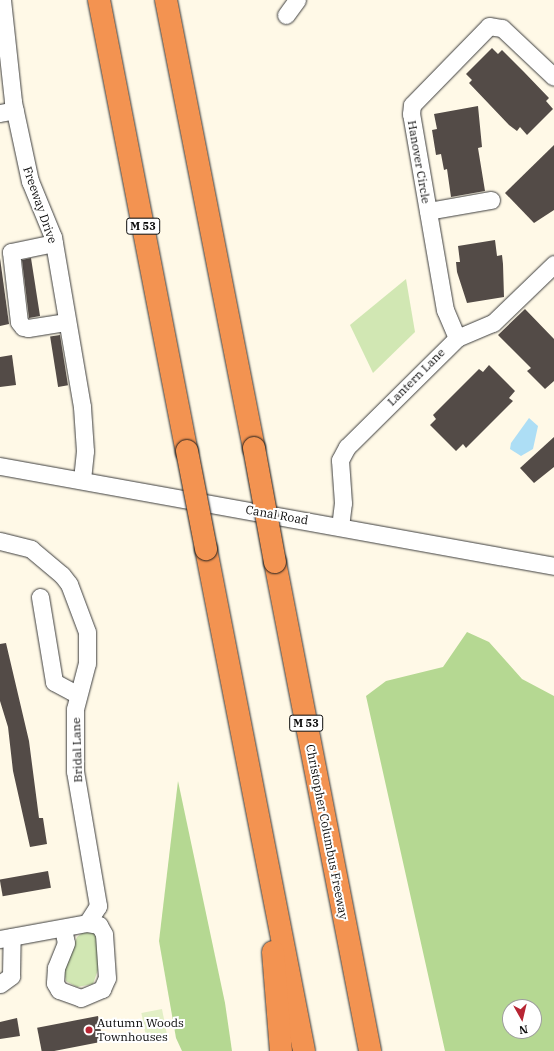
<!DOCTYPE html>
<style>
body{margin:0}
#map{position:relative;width:554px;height:1051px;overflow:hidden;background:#fff9e7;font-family:"IBM Plex Serif",serif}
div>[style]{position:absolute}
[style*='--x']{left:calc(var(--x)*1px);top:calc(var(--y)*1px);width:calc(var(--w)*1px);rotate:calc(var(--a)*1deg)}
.green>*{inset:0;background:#d1e7b3}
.forest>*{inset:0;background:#b5d892}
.pitch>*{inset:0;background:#e2efc5;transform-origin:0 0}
.water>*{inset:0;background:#addef5}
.building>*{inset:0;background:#534b47;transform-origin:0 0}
.roads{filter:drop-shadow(0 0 1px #3d3d3d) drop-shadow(0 0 1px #3d3d3d)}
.minor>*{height:17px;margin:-8.5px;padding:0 8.5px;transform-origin:8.5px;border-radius:8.5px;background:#fff}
.highway>*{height:22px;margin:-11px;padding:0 11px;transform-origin:11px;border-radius:11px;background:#f39351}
.bridges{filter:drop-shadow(0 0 1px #1b1b1b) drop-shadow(0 0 1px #1b1b1b)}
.highway-bridge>*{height:22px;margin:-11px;padding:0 11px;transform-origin:11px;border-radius:11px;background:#f39351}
.dots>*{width:11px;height:11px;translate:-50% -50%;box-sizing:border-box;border:2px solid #fff;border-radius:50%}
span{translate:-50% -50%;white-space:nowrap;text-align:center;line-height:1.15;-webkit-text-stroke:4px #fff;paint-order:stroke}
.shield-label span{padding:1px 3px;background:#fff;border:1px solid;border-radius:3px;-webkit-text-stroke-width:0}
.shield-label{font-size:11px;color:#0a0a0a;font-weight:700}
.street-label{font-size:12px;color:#0a0a0a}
.poi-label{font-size:12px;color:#0a0a0a}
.left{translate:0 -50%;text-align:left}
.north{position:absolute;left:502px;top:999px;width:40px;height:40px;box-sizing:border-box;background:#fff;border:1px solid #9d9d9d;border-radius:50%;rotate:172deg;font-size:11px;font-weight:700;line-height:16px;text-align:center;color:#0a0a0a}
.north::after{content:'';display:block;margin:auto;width:14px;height:18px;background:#b72533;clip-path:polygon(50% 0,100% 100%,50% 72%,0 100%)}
</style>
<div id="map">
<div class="green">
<div style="clip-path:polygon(406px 279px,415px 332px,373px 373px,350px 325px)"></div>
<div style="clip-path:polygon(86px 930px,94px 932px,96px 936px,99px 967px,93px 984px,77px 987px,66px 981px,64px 971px,77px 937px)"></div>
</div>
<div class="forest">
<div style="clip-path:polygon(evenodd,467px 632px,489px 642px,522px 679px,554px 696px,554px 1051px,445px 1051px,366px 696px,386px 681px,443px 667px,467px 632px,510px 1007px,534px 1007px,534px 1031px,510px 1031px,510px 1007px)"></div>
<div style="clip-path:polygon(178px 781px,225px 1003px,232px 1051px,182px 1051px,176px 1038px,159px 941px)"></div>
</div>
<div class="pitch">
<div style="left:162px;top:1009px;width:26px;height:21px;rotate:79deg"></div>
</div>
<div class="water">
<div style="clip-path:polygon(529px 418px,538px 426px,533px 449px,521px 456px,510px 449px,511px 443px)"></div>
</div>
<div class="building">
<div style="clip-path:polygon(492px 48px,498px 54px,502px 50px,524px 72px,549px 98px,546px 101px,553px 109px,527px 135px,520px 127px,517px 131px,509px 125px,469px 83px,472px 80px,466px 74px)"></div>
<div style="clip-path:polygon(478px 106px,482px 147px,478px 148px,485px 191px,451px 197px,447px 169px,444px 170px,441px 154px,436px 155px,432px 130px,437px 129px,434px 114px)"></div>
<div style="clip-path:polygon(554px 145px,554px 210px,534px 223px,505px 193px)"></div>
<div style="clip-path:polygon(495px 240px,497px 256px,502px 255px,503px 264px,504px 297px,467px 303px,457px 272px,456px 262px,460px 262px,458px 246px)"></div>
<div style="clip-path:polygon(0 258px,9px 324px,0 326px)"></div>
<div style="clip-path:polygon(31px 258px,40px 316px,29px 318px,22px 260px)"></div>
<div style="clip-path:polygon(525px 309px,554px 339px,554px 381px,545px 389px,527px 371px,531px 368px,498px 335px)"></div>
<div style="left:60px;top:335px;width:51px;height:10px;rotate:81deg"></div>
<div style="clip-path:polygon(12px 355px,16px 385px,0 387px,0 357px)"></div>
<div style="clip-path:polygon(489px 365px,515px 391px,509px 398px,513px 401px,466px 448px,463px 444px,456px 451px,430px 425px,436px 419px,433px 415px,479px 369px,483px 372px)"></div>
<div style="clip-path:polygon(554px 437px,554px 467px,534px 483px,520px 468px)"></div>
<div style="clip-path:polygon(6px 643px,29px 741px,39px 818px,43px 818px,47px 844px,30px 847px,13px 771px,8px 727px,0 701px,0 644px)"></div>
<div style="left:48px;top:871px;width:17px;height:49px;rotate:80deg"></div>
<div style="left:98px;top:1016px;width:26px;height:62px;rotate:79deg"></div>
<div style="clip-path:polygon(17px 1018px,20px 1036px,0 1039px,0 1022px)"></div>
</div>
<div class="roads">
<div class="minor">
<div style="--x:2;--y:0;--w:103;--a:83.8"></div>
<div style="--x:13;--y:102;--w:81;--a:77.9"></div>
<div style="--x:30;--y:181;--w:61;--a:67.7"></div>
<div style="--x:53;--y:237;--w:172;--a:80.3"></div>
<div style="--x:82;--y:407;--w:44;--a:86.1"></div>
<div style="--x:85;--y:451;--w:29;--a:96"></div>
<div style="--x:286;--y:15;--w:19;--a:-54"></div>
<div style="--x:0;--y:113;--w:15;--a:-11"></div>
<div style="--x:428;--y:211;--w:64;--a:-9.9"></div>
<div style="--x:54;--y:243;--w:44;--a:168.2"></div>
<div style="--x:11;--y:252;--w:70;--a:83.5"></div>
<div style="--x:19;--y:322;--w:6;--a:51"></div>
<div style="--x:23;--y:327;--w:5;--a:11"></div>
<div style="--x:28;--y:328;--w:39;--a:-9"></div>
<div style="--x:457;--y:338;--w:30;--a:-113"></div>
<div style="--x:445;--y:310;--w:199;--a:-99.8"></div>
<div style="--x:411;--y:114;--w:9;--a:-84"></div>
<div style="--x:412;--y:105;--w:110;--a:-45.7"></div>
<div style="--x:489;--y:26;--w:13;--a:9"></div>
<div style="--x:502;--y:28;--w:71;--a:43.3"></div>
<div style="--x:0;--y:466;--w:563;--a:10.23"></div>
<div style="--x:340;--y:527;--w:24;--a:-83"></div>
<div style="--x:343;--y:503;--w:43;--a:-94"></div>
<div style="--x:340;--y:460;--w:15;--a:-62"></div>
<div style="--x:347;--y:447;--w:155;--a:-44.7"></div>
<div style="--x:457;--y:338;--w:39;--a:-23"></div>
<div style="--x:493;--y:323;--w:85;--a:-44"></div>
<div style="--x:0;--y:541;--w:32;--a:14"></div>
<div style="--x:31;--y:549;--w:40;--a:40"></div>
<div style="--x:62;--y:575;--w:11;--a:52"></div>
<div style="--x:69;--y:584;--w:51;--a:69.4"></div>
<div style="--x:87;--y:632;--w:31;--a:90"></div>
<div style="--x:87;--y:663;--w:48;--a:104.6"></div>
<div style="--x:75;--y:709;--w:62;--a:90"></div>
<div style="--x:75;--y:771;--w:137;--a:80.3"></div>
<div style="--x:98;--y:906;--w:20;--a:123"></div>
<div style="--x:87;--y:923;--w:88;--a:169.6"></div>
<div style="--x:40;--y:597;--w:86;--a:80.6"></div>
<div style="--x:54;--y:682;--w:26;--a:28"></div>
<div style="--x:63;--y:928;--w:15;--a:79"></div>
<div style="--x:66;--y:943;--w:27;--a:112"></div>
<div style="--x:56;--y:968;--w:15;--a:94"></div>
<div style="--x:55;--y:983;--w:8;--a:60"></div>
<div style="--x:59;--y:990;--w:23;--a:20"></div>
<div style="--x:81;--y:998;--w:23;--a:-23"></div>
<div style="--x:102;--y:989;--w:12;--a:-66"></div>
<div style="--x:107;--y:978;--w:44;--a:-93.9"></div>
<div style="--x:104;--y:934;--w:10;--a:-119"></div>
<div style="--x:99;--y:925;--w:12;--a:-171"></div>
<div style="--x:0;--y:984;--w:14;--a:-36"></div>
<div style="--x:11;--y:976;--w:39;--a:-89"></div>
</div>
<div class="highway">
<div style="--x:99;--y:0;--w:460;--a:79"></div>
<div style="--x:166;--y:0;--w:457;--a:78.9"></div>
<div style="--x:206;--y:549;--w:511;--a:78.95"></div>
<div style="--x:275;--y:562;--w:498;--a:79"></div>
<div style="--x:273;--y:952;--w:99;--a:85.4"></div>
</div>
</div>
<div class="bridges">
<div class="highway-bridge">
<div style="--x:254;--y:448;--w:116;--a:79.6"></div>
<div style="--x:187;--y:451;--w:100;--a:79"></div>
</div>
</div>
<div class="dots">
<div style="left:89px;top:1030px;background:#b72533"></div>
</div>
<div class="shield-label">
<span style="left:143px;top:226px">M 53</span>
<span style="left:306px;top:723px">M 53</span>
</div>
<div class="street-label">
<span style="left:419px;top:162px;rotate:80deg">Hanover Circle</span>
<span style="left:40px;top:205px;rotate:71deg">Freeway Drive</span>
<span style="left:416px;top:377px;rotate:-45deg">Lantern Lane</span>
<span style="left:277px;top:515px;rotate:10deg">Canal Road</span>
<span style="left:77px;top:750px;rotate:-92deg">Bridal Lane</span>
<span style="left:327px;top:832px;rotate:79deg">Christopher Columbus Freeway</span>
</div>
<div class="poi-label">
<span class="left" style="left:97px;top:1030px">Autumn Woods<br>Townhouses</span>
</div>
<div class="north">N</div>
</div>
